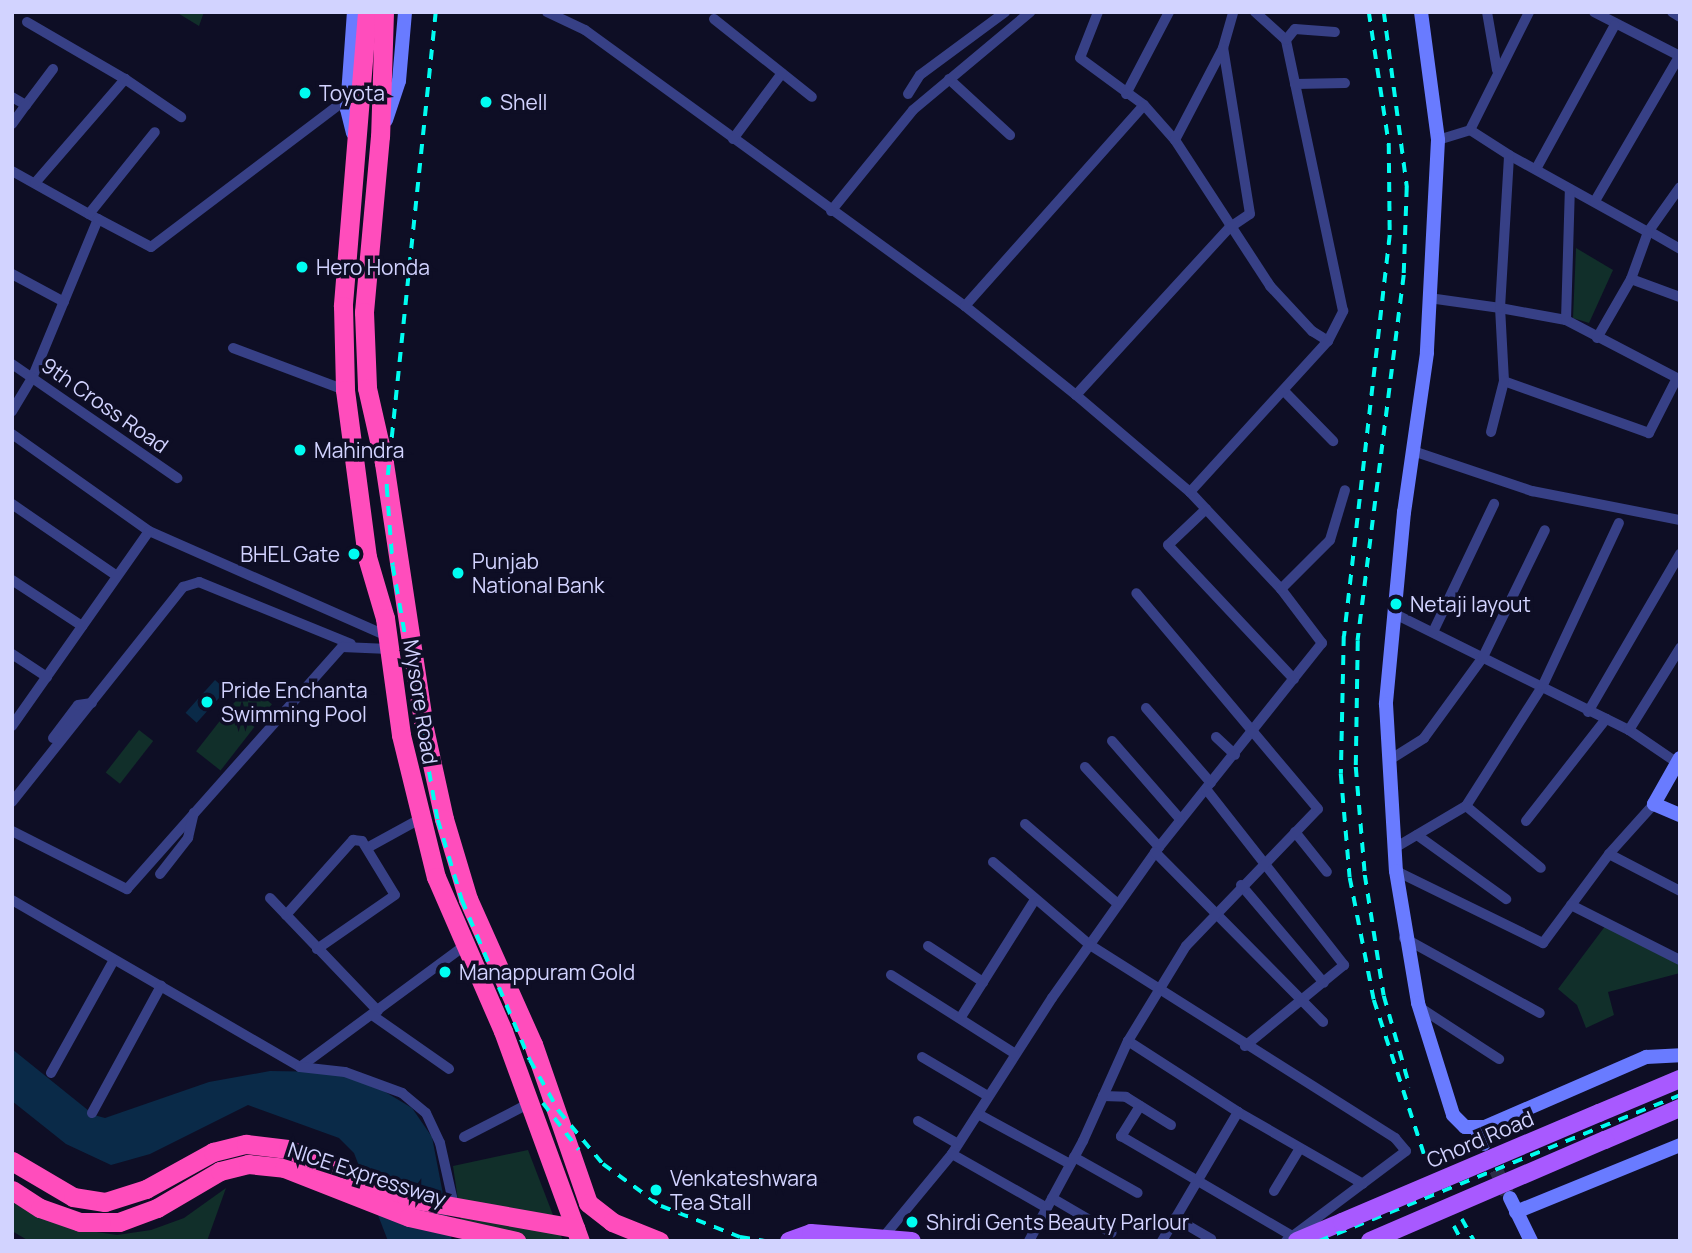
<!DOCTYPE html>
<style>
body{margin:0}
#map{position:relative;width:1692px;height:1253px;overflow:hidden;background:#0e0e25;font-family:Manrope,sans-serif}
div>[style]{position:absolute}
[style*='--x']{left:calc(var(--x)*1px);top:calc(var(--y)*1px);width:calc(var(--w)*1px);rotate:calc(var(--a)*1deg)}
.green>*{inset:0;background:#112f2a;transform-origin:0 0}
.water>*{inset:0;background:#0a2a48;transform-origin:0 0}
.secondary-tunnel>*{height:14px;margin-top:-7px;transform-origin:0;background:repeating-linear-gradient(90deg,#2b2c46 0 14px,transparent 0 21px)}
.street>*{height:10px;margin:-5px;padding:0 5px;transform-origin:5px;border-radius:5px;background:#374086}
.secondary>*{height:14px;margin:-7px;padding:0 7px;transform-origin:7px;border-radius:7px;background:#697bff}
.primary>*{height:18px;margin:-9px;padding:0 9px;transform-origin:9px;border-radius:9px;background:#a859ff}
.highway>*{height:19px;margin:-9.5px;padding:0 9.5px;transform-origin:9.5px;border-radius:9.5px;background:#ff4dbc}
.rail>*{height:3.5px;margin-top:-1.75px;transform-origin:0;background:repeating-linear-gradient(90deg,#00fdf1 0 10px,transparent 0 19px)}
.primary-bridge>*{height:18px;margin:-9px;padding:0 9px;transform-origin:9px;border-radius:9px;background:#a859ff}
.dots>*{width:19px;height:19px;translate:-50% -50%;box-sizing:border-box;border:4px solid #0e0e25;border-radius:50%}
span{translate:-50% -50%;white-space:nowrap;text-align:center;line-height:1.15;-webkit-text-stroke:7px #0e0e25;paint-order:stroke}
.poi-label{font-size:21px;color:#d2d3ff}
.left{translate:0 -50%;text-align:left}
.right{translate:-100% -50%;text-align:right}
.street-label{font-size:21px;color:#d2d3ff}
.frame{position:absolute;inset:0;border:14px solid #d2d3ff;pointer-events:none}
</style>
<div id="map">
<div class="green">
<div style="clip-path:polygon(176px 12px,204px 12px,199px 26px)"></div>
<div style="clip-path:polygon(1576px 248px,1613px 270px,1589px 323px,1573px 318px)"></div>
<div style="left:249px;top:685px;width:30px;height:26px;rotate:40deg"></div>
<div style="left:230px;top:708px;width:31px;height:55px;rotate:38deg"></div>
<div style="left:139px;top:730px;width:18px;height:54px;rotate:38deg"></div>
<div style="clip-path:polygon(1606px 925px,1680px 964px,1680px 973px,1608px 992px,1614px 1015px,1586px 1028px,1577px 1005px,1558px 989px)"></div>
<div style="clip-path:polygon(528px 1150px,563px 1241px,464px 1241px,453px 1166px)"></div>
<div style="clip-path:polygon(226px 1188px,207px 1241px,29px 1241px,12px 1231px,12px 1199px,69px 1228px,117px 1235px,151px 1230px,184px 1218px)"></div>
</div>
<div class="water">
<div style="left:215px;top:680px;width:15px;height:44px;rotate:42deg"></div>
<div style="clip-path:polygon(12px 1049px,94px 1115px,105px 1118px,209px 1082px,270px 1071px,331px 1072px,372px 1084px,412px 1108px,432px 1137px,452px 1241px,388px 1241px,354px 1153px,339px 1138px,248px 1105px,150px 1154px,111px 1165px,66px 1144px,12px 1101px)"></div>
</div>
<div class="secondary-tunnel">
<div style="--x:1487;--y:1151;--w:47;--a:64.5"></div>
</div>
<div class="street">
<div style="--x:547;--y:12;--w:42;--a:25.3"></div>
<div style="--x:585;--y:30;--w:470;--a:36"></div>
<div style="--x:965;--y:306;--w:142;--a:38.7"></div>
<div style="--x:1076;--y:395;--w:150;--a:40.4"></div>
<div style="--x:1190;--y:492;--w:133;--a:46.8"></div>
<div style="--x:1281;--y:589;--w:68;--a:52.8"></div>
<div style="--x:1322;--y:643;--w:261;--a:128.6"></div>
<div style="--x:1159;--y:847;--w:185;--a:125.3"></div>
<div style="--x:1052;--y:998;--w:185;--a:122.7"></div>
<div style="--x:952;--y:1154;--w:113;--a:129.6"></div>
<div style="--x:1098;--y:12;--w:49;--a:111.4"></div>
<div style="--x:1080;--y:58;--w:79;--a:36.3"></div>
<div style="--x:1144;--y:105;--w:47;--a:48.5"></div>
<div style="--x:1175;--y:140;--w:174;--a:56.9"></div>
<div style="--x:1270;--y:286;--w:62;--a:47"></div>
<div style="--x:1312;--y:331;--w:19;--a:32"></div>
<div style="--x:1328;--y:341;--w:34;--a:-63"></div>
<div style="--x:1343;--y:311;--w:277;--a:-101.9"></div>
<div style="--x:1286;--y:40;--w:42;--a:-137.9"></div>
<div style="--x:1487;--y:12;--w:59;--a:80.2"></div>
<div style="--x:1594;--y:12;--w:97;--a:27.1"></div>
<div style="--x:1672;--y:12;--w:9;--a:32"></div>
<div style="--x:714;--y:19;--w:125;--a:38.5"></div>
<div style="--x:27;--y:22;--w:113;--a:30.2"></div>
<div style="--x:1286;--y:40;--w:14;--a:-51"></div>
<div style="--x:1295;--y:29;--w:40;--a:4.3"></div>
<div style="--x:949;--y:79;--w:83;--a:42.6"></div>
<div style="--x:1295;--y:84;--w:50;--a:-1.1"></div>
<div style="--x:908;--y:94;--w:22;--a:-58"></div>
<div style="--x:920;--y:75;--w:106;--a:-36.5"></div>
<div style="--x:1126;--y:94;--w:93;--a:-62.3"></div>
<div style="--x:12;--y:97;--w:16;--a:30"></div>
<div style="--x:26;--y:105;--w:45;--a:-53.1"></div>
<div style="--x:12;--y:124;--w:24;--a:-54"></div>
<div style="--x:733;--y:139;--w:82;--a:-53.4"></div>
<div style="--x:1175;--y:140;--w:104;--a:-62.4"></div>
<div style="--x:1223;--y:48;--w:37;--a:-74"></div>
<div style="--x:1438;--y:140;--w:34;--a:-17"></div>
<div style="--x:1470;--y:130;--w:132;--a:-63.4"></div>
<div style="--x:1509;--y:155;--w:159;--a:29"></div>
<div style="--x:1648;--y:232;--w:55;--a:-54.6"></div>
<div style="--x:1536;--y:169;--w:164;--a:-61.3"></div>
<div style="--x:12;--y:171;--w:98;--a:29.2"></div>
<div style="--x:98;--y:219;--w:172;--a:112.5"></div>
<div style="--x:32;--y:378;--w:39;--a:121"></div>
<div style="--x:35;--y:183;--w:138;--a:-49.1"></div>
<div style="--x:125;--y:79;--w:68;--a:34.2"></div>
<div style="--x:1595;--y:201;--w:169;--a:-59.8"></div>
<div style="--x:831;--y:211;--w:130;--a:-50.9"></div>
<div style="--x:913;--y:110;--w:153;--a:-39.9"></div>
<div style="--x:89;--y:214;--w:105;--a:-51.2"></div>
<div style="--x:98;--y:219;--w:60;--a:27.8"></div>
<div style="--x:151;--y:247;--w:246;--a:-37.1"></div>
<div style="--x:1649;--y:231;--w:36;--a:30"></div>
<div style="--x:12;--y:274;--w:59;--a:28.3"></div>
<div style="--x:1631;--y:279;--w:52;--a:20.2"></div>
<div style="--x:1429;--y:298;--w:72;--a:8"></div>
<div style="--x:1500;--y:308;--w:67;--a:10.3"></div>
<div style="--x:1566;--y:320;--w:125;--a:27.6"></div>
<div style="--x:1677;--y:378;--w:62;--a:117"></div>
<div style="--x:1649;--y:433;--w:154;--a:-160.3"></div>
<div style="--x:1504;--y:381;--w:73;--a:-93.1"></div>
<div style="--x:1500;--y:308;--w:153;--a:-86.6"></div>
<div style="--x:1509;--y:155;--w:46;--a:-147.3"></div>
<div style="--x:965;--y:306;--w:269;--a:-48.3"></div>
<div style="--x:1566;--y:320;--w:131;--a:-88.3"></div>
<div style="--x:1597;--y:338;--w:68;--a:-60"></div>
<div style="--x:1631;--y:279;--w:50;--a:-70.1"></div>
<div style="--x:233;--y:348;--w:120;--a:20.6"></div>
<div style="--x:12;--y:364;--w:201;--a:34.6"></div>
<div style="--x:1285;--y:392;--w:69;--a:45.6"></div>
<div style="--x:1076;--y:395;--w:226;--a:-47.5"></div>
<div style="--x:1229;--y:228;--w:25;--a:-34"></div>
<div style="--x:1250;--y:214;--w:168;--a:-99.2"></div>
<div style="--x:1491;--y:432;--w:53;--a:-75.7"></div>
<div style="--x:12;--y:434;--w:168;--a:35.3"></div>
<div style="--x:149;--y:531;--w:260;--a:23.8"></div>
<div style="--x:1413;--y:451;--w:126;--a:18.6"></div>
<div style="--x:1532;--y:491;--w:151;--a:11.1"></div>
<div style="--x:1190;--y:492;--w:205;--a:-47.6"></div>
<div style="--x:12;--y:504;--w:127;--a:34.4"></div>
<div style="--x:1206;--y:509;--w:52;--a:136.5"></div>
<div style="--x:1168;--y:545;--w:184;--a:46.8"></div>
<div style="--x:12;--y:580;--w:84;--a:33.3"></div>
<div style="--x:1281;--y:589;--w:69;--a:-45"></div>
<div style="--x:1330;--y:540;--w:52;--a:-73.3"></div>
<div style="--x:1395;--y:614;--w:261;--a:26.4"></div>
<div style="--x:1629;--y:730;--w:57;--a:34.2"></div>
<div style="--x:1433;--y:632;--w:142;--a:-64.5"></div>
<div style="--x:12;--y:654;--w:42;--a:33.3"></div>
<div style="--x:1146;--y:708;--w:99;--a:49.1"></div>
<div style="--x:1588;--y:712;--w:183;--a:-59.8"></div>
<div style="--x:12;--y:726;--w:238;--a:-54.9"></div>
<div style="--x:1629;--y:730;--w:97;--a:-58.1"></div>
<div style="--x:1216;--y:737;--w:26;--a:43"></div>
<div style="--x:53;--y:738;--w:41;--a:-52.9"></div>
<div style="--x:78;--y:705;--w:14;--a:-8"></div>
<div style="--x:1112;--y:741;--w:103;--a:48.9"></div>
<div style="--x:1391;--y:759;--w:39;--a:-32"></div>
<div style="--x:1424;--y:738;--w:100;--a:-53.9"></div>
<div style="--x:1483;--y:657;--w:141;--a:-64"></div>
<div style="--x:1085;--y:767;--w:109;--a:47.2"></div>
<div style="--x:1206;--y:789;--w:224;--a:51.9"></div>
<div style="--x:1344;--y:965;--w:128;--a:140.7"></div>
<div style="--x:12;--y:802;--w:275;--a:-51.5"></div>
<div style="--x:183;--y:587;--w:17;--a:-17"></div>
<div style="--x:199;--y:582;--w:164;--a:22.2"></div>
<div style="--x:1466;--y:806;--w:97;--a:39.6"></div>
<div style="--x:1526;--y:821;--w:130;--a:-51.9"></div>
<div style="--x:1025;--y:824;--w:123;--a:40.7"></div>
<div style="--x:12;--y:831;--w:129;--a:26.8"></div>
<div style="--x:127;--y:889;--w:324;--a:-48.4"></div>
<div style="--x:342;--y:647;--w:47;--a:2.4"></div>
<div style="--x:1295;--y:832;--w:51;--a:51.3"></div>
<div style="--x:1417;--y:835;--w:110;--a:35.7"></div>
<div style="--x:1398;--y:846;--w:79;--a:-30.5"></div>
<div style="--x:1466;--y:806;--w:143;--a:-57.5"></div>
<div style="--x:1543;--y:685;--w:179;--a:-64.9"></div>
<div style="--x:367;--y:848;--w:60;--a:-28.7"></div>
<div style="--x:1155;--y:852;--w:239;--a:45.3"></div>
<div style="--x:1609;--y:854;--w:67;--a:-48"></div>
<div style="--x:993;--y:862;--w:128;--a:40.6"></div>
<div style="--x:1090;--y:945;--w:361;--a:32.3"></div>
<div style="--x:1395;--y:1138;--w:17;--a:50"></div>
<div style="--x:1406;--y:1151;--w:150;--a:143.1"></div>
<div style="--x:1396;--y:871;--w:164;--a:26.1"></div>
<div style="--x:1543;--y:943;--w:111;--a:-53.4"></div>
<div style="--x:1609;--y:854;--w:80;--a:27.5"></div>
<div style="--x:160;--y:874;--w:46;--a:-52.1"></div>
<div style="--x:188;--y:838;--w:26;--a:-77"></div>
<div style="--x:1241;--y:885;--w:128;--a:49.7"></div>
<div style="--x:270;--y:898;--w:156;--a:46.3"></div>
<div style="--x:12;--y:900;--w:333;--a:30.1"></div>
<div style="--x:300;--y:1067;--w:202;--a:-36.4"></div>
<div style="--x:1571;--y:905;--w:122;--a:26.8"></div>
<div style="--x:286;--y:915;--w:101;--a:-48.2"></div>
<div style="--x:353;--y:840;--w:9;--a:6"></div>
<div style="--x:362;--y:841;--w:63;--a:58.6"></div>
<div style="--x:395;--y:895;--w:95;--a:145.3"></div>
<div style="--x:1404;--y:938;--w:155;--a:28.9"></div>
<div style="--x:928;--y:946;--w:66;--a:33.2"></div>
<div style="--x:891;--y:975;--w:146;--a:32.4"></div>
<div style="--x:1422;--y:1009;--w:92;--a:33"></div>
<div style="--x:372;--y:1015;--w:94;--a:35"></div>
<div style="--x:961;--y:1017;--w:137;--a:-57.8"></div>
<div style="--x:1128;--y:1041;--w:131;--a:32.8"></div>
<div style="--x:1238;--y:1112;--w:144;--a:29.9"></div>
<div style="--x:922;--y:1057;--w:77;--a:30.6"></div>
<div style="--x:300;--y:1067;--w:45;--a:6.3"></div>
<div style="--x:345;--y:1072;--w:61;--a:20.2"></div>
<div style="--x:402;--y:1093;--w:31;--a:40"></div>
<div style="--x:426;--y:1113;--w:33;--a:65"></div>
<div style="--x:440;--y:1143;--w:69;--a:77.4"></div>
<div style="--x:51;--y:1073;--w:129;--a:-60.9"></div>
<div style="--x:1103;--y:1096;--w:23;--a:2"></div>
<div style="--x:1126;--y:1097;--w:53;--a:31.9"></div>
<div style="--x:1140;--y:1106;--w:36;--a:122"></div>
<div style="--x:1121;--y:1136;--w:198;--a:30.3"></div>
<div style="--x:92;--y:1113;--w:145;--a:-61.5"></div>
<div style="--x:978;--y:1114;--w:105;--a:28.5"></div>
<div style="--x:918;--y:1121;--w:46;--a:29.9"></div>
<div style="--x:464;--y:1137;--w:74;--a:-27.3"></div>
<div style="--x:952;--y:1154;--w:109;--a:29.6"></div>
<div style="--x:1074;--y:1157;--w:73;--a:29.4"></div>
<div style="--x:1274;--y:1191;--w:50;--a:-58.8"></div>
<div style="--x:1052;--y:1198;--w:69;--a:30.3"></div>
<div style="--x:1175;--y:1218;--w:42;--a:30.3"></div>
<div style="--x:1029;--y:1241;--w:114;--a:-61.6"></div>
<div style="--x:1083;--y:1141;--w:110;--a:-65.8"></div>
<div style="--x:1128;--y:1041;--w:111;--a:-58.6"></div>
<div style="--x:1186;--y:946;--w:190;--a:-46.1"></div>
<div style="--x:1318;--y:809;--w:282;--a:-130.1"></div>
<div style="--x:1162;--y:1241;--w:150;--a:-59.5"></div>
</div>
<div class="secondary">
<div style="--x:1421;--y:12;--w:129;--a:82.4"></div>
<div style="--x:1438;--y:140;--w:213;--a:93"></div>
<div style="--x:1427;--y:353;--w:161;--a:98.2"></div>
<div style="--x:1404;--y:512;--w:193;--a:95.4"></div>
<div style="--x:1386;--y:704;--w:167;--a:86.6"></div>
<div style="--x:1396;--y:871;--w:134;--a:80.5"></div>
<div style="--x:1418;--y:1003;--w:117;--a:72.6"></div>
<div style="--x:1453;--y:1115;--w:17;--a:45"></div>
<div style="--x:1465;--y:1127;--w:20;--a:0"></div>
<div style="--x:1485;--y:1127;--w:176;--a:-23.5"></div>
<div style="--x:1646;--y:1057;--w:34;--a:-3"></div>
<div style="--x:386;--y:120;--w:41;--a:-71.6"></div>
<div style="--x:399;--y:81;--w:69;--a:-85"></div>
<div style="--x:353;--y:133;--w:25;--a:-104"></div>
<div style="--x:347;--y:109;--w:97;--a:-85.9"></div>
<div style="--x:1680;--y:758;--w:53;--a:119.5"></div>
<div style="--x:1654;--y:804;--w:28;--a:23"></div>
<div style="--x:1475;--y:1127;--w:19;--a:62"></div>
<div style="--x:1510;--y:1198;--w:48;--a:64"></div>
<div style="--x:1516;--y:1212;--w:177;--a:-22.2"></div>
</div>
<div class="primary">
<div style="--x:1599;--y:1113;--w:88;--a:-22.8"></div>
<div style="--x:1605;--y:1140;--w:82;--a:-23.1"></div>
<div style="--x:789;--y:1241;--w:23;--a:-20"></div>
<div style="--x:811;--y:1233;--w:101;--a:4.5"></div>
<div style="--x:1297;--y:1241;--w:49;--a:-22.9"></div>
</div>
<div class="highway">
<div style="--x:367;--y:12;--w:295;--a:94.7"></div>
<div style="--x:343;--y:306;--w:84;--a:88.6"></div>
<div style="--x:345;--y:390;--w:168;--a:82.5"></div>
<div style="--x:367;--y:557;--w:64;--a:73.6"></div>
<div style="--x:385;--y:618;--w:118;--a:82.2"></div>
<div style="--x:401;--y:735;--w:146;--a:76.2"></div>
<div style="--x:436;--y:877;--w:168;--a:66.5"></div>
<div style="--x:503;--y:1031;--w:224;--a:69.9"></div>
<div style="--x:384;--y:12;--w:124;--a:91.8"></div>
<div style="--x:380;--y:136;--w:177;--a:95.2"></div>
<div style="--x:364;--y:312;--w:76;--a:87.7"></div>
<div style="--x:367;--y:388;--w:77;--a:77.2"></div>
<div style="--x:384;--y:463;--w:268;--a:81.4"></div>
<div style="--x:424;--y:728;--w:93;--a:77.6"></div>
<div style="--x:444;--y:819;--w:84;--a:73.3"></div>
<div style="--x:468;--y:899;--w:159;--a:65.9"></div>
<div style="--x:533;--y:1044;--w:168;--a:70.9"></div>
<div style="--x:588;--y:1203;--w:31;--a:38"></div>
<div style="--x:612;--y:1222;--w:51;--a:22"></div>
<div style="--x:12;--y:1161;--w:71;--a:30.5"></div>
<div style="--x:73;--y:1197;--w:32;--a:9"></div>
<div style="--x:105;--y:1202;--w:43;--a:-17.6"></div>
<div style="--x:146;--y:1189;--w:77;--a:-28.9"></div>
<div style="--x:213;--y:1152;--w:34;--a:-14"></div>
<div style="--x:246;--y:1144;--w:42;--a:6.8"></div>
<div style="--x:288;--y:1149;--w:128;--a:22.6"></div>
<div style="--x:406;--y:1198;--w:172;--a:10.1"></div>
<div style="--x:12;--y:1190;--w:33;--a:33"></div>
<div style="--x:40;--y:1208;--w:42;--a:19.3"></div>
<div style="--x:80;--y:1222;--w:39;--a:0"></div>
<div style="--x:119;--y:1222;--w:40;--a:-20.2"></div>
<div style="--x:157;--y:1208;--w:73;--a:-30.4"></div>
<div style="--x:220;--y:1171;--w:29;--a:-14"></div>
<div style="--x:248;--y:1164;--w:36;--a:6"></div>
<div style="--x:284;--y:1168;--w:134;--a:21.4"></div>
<div style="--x:409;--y:1217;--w:110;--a:12.6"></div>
</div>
<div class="rail">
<div style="--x:436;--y:12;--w:478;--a:95.9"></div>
<div style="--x:387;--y:487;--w:79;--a:85.7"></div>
<div style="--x:393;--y:566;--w:258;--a:80"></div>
<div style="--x:438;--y:820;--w:84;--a:73.3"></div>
<div style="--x:462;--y:900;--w:174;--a:67"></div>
<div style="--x:530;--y:1060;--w:59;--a:60.4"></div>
<div style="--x:559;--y:1111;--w:69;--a:50.3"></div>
<div style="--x:603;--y:1164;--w:72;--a:35.9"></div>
<div style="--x:661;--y:1206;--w:85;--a:21.4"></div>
<div style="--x:740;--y:1237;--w:25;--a:9"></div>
<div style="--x:1369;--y:12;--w:134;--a:81.4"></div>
<div style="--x:1389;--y:144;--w:91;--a:89.4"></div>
<div style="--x:1390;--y:235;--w:404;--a:96.5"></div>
<div style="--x:1344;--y:636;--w:138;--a:91.2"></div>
<div style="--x:1341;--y:774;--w:104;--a:85.1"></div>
<div style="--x:1350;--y:878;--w:124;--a:78.9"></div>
<div style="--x:1374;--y:1000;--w:162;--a:72"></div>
<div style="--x:1384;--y:12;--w:177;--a:82.5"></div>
<div style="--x:1407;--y:187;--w:88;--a:92"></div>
<div style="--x:1404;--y:275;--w:369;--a:97.2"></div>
<div style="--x:1358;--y:641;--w:126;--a:90.9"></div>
<div style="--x:1356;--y:767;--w:108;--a:85.2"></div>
<div style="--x:1365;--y:875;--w:122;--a:81.1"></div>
<div style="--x:1384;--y:996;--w:95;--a:74.1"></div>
<div style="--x:543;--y:1103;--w:59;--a:52.5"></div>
<div style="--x:1462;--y:1219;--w:25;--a:61"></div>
<div style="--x:1454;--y:1226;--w:17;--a:62"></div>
<div style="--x:1319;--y:1241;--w:389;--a:-22"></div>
</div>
<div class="primary-bridge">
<div style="--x:1342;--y:1222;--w:279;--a:-23"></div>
<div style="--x:1370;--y:1241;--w:256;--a:-23.3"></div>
</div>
<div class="dots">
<div style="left:305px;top:93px;background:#00fdf1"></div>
<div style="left:486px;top:102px;background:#00fdf1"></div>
<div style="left:302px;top:267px;background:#00fdf1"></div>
<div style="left:300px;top:450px;background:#00fdf1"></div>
<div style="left:354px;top:554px;background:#00fdf1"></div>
<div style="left:458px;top:573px;background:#00fdf1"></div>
<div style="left:1396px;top:604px;background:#00fdf1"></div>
<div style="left:207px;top:702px;background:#00fdf1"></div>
<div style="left:445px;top:972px;background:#00fdf1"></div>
<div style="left:656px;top:1190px;background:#00fdf1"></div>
<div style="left:912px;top:1222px;background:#00fdf1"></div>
</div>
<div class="poi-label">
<span class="left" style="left:319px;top:93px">Toyota</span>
<span class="left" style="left:500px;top:102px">Shell</span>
<span class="left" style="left:316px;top:267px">Hero Honda</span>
<span class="left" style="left:314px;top:450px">Mahindra</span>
<span class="right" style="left:340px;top:554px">BHEL Gate</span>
<span class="left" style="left:472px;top:573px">Punjab<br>National Bank</span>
<span class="left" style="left:1410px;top:604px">Netaji layout</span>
<span class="left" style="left:221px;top:702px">Pride Enchanta<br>Swimming Pool</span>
<span class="left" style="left:459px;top:972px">Manappuram Gold</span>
<span class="left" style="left:670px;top:1190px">Venkateshwara<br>Tea Stall</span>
<span class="left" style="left:926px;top:1222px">Shirdi Gents Beauty Parlour</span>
</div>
<div class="street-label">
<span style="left:105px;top:405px;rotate:35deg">9th Cross Road</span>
<span style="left:421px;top:702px;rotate:81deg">Mysore Road</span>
<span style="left:1480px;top:1139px;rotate:-23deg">Chord Road</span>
<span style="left:367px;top:1174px;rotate:18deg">NICE Expressway</span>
</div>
<div class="frame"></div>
</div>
